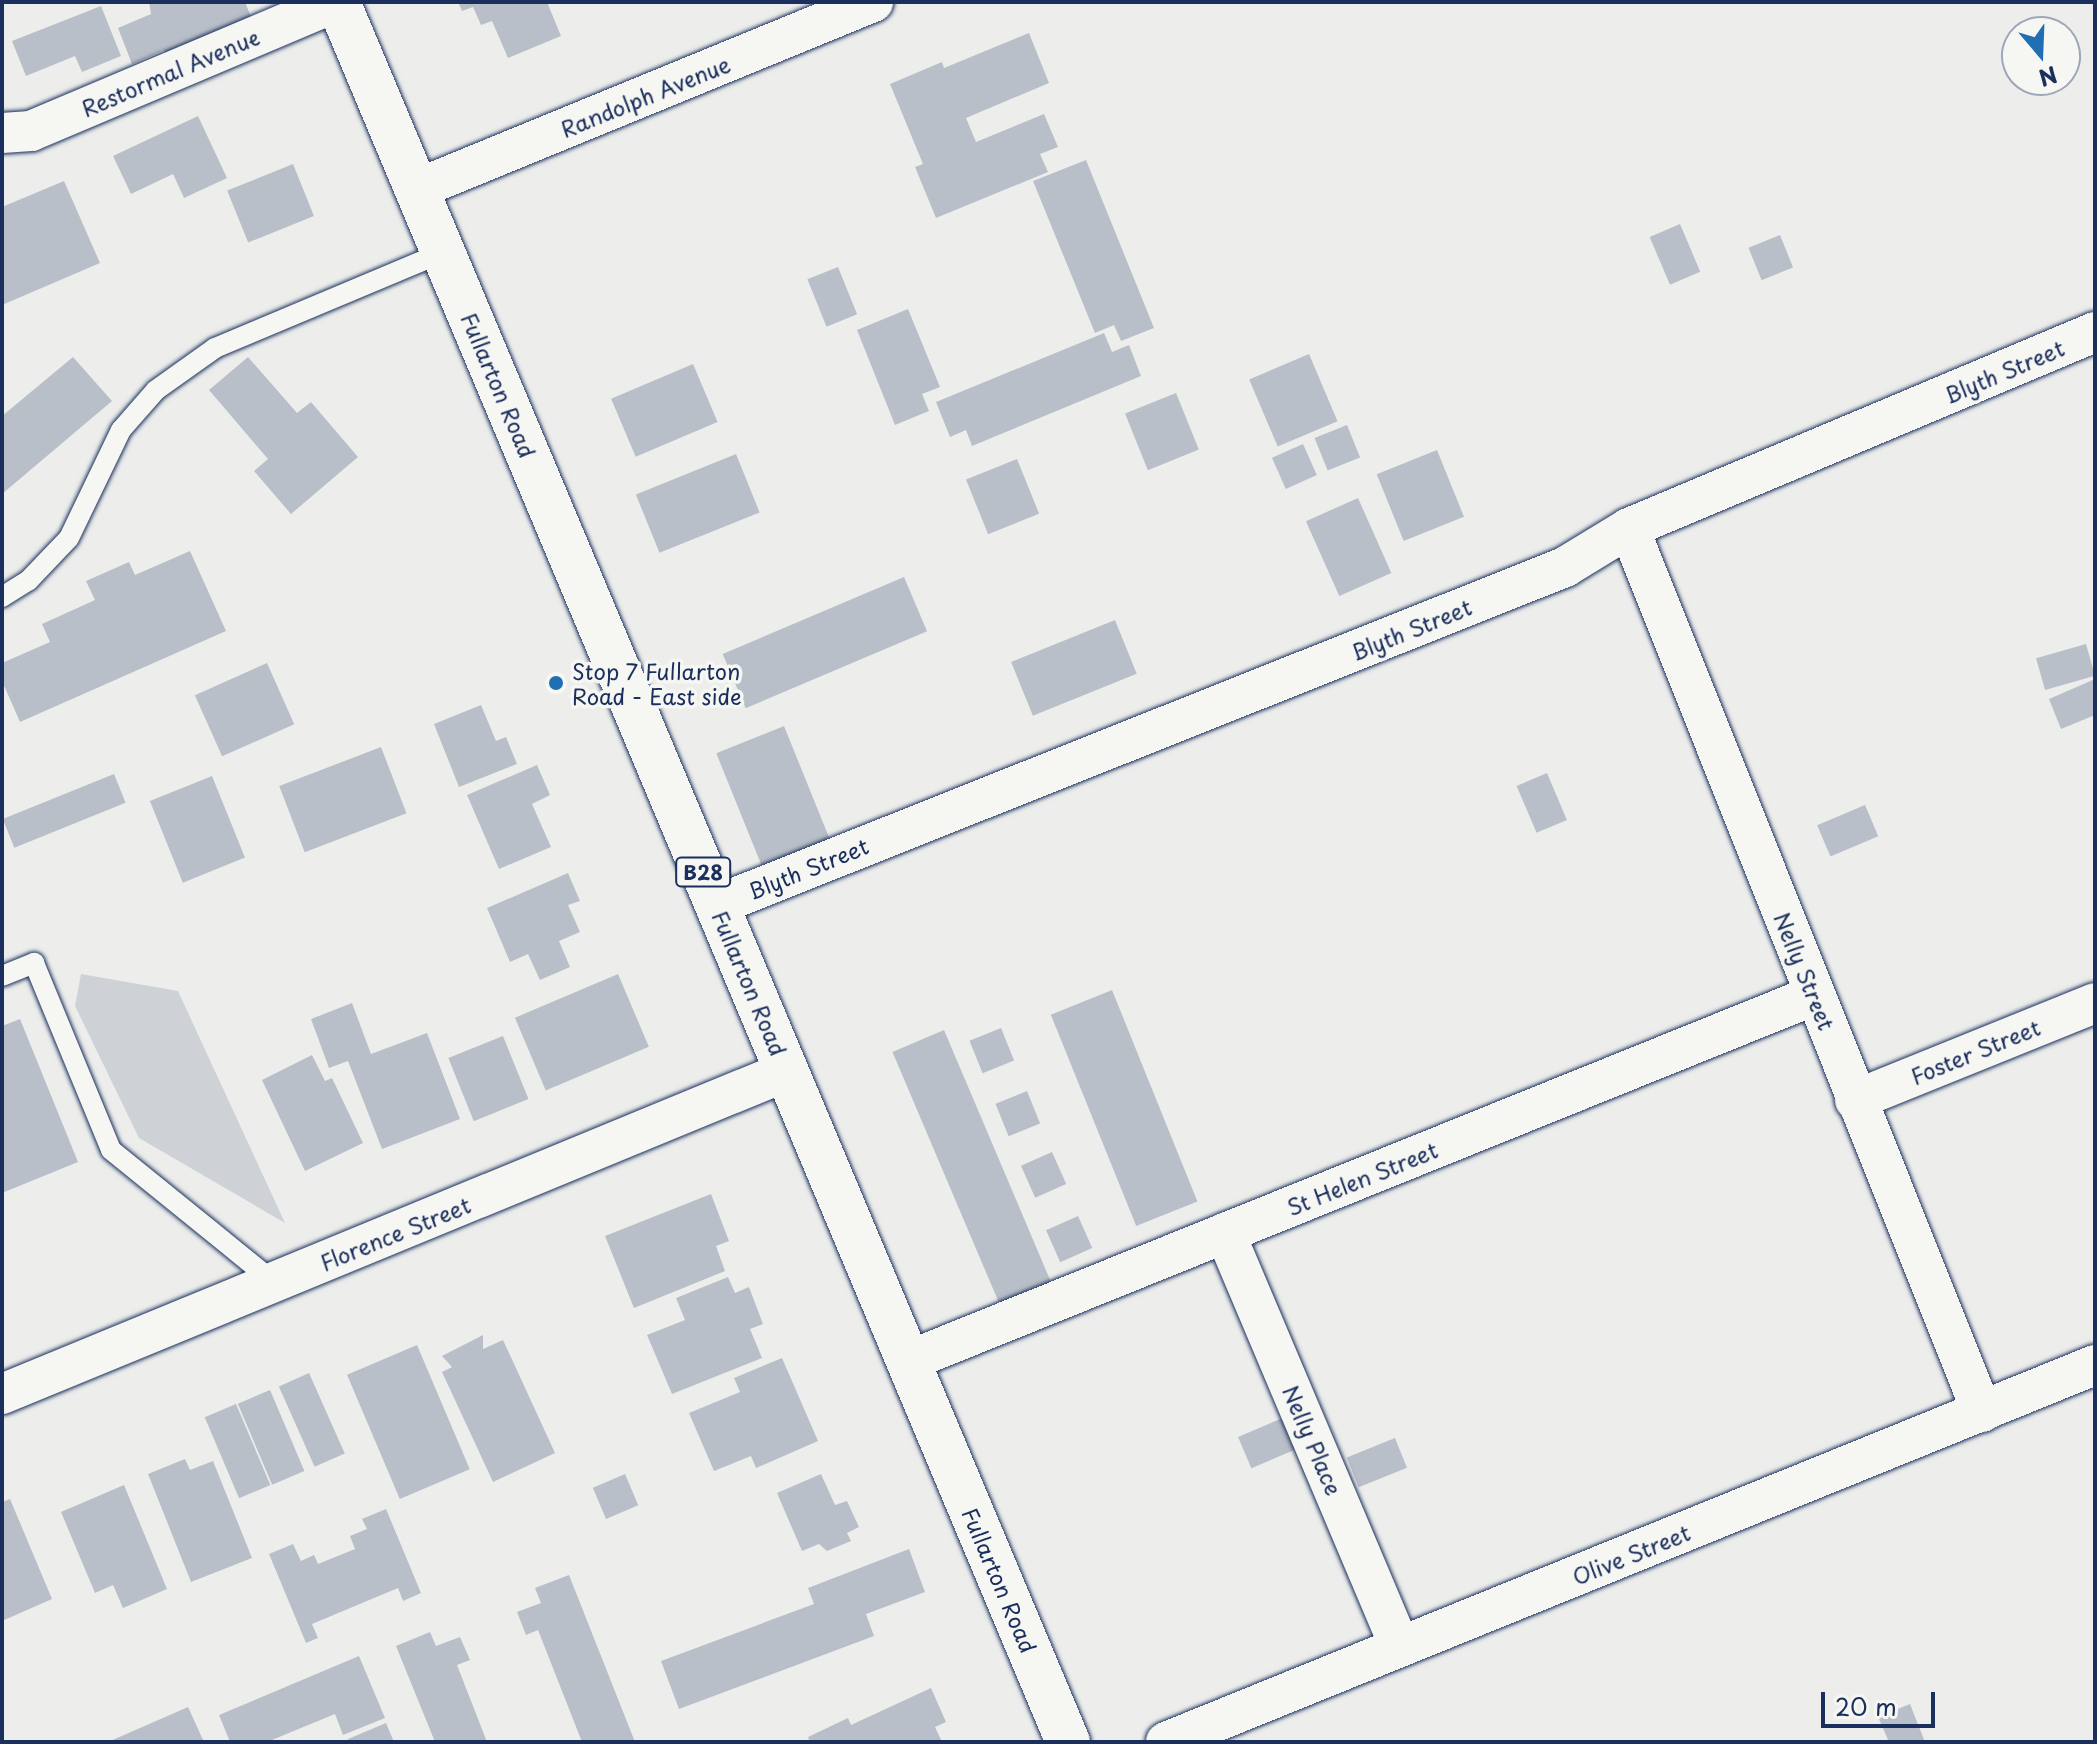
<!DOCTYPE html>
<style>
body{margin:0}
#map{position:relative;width:2097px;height:1744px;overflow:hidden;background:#edeeec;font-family:"Playpen Sans",sans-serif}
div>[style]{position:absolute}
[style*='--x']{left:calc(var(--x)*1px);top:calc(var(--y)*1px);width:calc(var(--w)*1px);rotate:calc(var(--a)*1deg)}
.green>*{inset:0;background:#ced2d7}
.building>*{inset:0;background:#b9bfc8;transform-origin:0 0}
.roads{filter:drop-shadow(0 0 2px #1b2f5e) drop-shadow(0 0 2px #1b2f5e)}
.lane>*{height:20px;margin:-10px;padding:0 10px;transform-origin:10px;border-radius:10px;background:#f6f6f2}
.street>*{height:40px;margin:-20px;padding:0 20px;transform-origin:20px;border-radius:20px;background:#f6f6f2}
.primary>*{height:44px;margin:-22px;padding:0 22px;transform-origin:22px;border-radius:22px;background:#f6f6f2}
.dots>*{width:22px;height:22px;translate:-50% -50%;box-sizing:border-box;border:4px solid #f6f6f2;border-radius:50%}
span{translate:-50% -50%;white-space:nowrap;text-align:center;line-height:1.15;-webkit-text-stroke:7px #f6f6f2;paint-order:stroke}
.shield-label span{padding:2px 6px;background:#f6f6f2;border:2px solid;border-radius:6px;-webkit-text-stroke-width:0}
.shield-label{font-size:20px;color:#1b2f5e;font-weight:700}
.street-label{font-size:22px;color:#1b2f5e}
.poi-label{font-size:22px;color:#1b2f5e}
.left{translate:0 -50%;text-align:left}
.frame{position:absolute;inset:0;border:4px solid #1b2f5e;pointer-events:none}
.north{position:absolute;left:2001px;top:16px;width:80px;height:80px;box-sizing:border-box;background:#f6f6f2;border:2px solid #9ea6b7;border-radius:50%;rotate:161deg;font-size:22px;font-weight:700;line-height:32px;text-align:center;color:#1b2f5e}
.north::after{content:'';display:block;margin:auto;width:28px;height:36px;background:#1f6fb2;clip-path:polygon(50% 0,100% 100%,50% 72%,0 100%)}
.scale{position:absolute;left:1821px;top:1692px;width:114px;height:36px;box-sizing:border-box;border:4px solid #1b2f5e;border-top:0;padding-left:10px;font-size:24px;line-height:28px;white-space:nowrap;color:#1b2f5e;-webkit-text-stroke:6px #f6f6f2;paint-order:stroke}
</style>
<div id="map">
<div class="green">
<div style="clip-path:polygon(81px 974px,178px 991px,285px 1223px,139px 1138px,75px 1006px)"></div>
</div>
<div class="building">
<div style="clip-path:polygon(149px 2px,245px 2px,256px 29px,171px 65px,164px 50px,132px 64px,118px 28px,151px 14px)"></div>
<div style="clip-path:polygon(458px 2px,547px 2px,561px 36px,508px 58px,492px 21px,481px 25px,473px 7px,462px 11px)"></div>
<div style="clip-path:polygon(101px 6px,121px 56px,82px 72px,75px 56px,26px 76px,12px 41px)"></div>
<div style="clip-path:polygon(1029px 33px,1049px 83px,966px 118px,976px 142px,1044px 114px,1058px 147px,1040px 154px,1048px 172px,936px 218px,915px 167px,923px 164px,890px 84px,942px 62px,944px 68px)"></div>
<div style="clip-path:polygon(198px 116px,227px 178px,184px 198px,173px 174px,131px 194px,113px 156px)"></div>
<div style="clip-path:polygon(1086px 160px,1154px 328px,1121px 341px,1114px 325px,1095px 333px,1033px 181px)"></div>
<div style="left:293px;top:164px;width:56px;height:71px;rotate:68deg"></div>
<div style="clip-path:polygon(64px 181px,100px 263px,2px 305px,2px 207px)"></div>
<div style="left:1680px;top:224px;width:52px;height:33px;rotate:67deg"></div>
<div style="left:1780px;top:235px;width:35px;height:34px;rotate:68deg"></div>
<div style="left:838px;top:267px;width:51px;height:33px;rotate:68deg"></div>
<div style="clip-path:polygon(908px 309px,940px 387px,922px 394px,929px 411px,895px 425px,857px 330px)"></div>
<div style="clip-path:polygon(1104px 333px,1112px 352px,1129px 345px,1141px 376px,972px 446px,966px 430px,950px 437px,936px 402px)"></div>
<div style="left:1309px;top:354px;width:73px;height:65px;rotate:67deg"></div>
<div style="clip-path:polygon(73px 357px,112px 401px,2px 494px,2px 416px)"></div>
<div style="clip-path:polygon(248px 357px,297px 413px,311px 402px,358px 457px,291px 514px,254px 471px,268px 459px,209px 390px)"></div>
<div style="left:693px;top:364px;width:63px;height:89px;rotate:67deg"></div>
<div style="left:1176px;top:393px;width:61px;height:55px;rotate:68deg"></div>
<div style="left:1347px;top:425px;width:35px;height:35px;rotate:68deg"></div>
<div style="left:1303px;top:444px;width:34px;height:34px;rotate:66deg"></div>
<div style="left:1437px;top:450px;width:72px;height:65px;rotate:68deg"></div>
<div style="left:736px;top:454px;width:63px;height:108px;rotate:68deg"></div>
<div style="left:1017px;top:459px;width:59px;height:55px;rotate:68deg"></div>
<div style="left:1358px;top:498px;width:82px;height:57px;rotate:66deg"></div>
<div style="clip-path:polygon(190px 551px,226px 631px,20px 722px,2px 681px,2px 663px,50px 642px,42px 624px,95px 600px,86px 581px,129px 562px,135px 575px)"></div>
<div style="left:904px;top:577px;width:59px;height:197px;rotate:67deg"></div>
<div style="left:1115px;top:620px;width:58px;height:112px;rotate:68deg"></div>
<div style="left:2086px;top:644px;width:33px;height:52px;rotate:74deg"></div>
<div style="left:267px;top:663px;width:67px;height:79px;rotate:66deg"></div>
<div style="clip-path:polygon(2095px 679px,2095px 715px,2061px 729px,2049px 699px)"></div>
<div style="clip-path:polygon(481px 705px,496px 741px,506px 737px,517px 764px,459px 787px,434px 724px)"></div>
<div style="left:784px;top:726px;width:126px;height:73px;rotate:68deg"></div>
<div style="left:381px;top:747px;width:71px;height:109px;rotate:69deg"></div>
<div style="clip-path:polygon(537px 765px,550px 795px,532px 804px,551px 847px,499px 869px,467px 795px)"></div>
<div style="left:1547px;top:773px;width:51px;height:33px;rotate:67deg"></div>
<div style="left:114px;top:774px;width:31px;height:120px;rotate:68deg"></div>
<div style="left:212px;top:776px;width:88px;height:67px;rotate:68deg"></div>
<div style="left:1865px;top:805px;width:34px;height:52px;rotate:67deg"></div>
<div style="clip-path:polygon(568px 873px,580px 901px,568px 905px,580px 932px,559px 941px,570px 967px,540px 980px,528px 954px,510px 962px,487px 908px)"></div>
<div style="left:618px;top:974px;width:79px;height:112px;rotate:67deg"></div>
<div style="left:1112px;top:990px;width:228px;height:66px;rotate:68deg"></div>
<div style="clip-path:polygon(352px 1003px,371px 1054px,427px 1033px,460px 1119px,382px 1149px,348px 1061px,329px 1068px,311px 1019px)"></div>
<div style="clip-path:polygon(20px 1019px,78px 1162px,2px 1193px,2px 1026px)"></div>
<div style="left:1001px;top:1028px;width:35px;height:34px;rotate:68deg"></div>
<div style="left:944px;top:1030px;width:277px;height:56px;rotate:67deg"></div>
<div style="left:503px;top:1036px;width:68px;height:59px;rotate:68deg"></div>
<div style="clip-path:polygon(312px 1055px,325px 1081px,332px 1078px,363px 1143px,305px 1171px,262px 1080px)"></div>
<div style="left:1027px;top:1091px;width:35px;height:34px;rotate:68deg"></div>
<div style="left:1052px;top:1152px;width:35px;height:34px;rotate:66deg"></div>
<div style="clip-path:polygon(711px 1194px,729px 1241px,716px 1246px,725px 1271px,634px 1308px,605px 1236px)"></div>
<div style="left:1078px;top:1216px;width:35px;height:35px;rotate:66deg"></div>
<div style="clip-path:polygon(728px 1277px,735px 1293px,749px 1287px,763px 1324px,750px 1329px,762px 1358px,672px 1394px,647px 1335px,685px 1320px,676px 1298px)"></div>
<div style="clip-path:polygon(483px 1335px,483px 1349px,503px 1340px,555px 1453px,493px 1482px,442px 1372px,452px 1367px,442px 1356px)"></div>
<div style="left:417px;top:1345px;width:135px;height:76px;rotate:67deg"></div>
<div style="clip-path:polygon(782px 1358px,818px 1441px,756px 1468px,751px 1456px,714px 1471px,689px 1413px,740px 1392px,734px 1378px)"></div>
<div style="left:309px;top:1373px;width:88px;height:33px;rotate:66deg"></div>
<div style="left:270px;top:1390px;width:88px;height:35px;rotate:67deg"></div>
<div style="left:236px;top:1404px;width:88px;height:34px;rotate:67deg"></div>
<div style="left:1285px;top:1417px;width:34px;height:51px;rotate:67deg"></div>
<div style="left:1395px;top:1438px;width:32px;height:52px;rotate:68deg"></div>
<div style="clip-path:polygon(185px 1459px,190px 1470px,213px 1461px,252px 1558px,191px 1582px,148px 1474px)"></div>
<div style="left:625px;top:1474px;width:34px;height:35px;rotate:67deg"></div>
<div style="clip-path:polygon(821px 1474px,835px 1505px,847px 1501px,859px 1527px,847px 1533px,851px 1541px,827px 1551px,819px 1544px,802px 1551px,777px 1493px)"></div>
<div style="clip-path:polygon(124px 1485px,167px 1589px,123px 1608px,113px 1585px,95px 1593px,61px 1512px)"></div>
<div style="clip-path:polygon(10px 1499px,52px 1599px,2px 1621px,2px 1502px)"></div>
<div style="clip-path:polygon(386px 1509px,421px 1593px,403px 1601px,398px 1588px,312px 1624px,318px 1638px,306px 1643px,269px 1554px,293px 1544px,301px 1561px,314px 1555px,318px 1564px,355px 1549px,350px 1536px,367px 1529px,362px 1519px)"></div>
<div style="clip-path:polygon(909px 1549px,925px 1592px,866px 1614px,874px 1636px,679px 1709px,661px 1661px,814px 1604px,808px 1588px)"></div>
<div style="clip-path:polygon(569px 1575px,635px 1742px,582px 1742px,538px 1630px,526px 1635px,517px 1612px,541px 1603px,535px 1588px)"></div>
<div style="clip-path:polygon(430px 1632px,436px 1646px,460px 1637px,470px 1660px,457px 1665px,487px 1742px,435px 1742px,396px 1646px)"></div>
<div style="clip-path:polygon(359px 1656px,385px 1718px,343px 1735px,335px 1714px,267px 1742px,230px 1742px,219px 1715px)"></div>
<div style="clip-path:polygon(931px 1688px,946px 1722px,935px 1727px,942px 1742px,810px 1742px,808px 1737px,848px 1718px,851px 1725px)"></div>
<div style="clip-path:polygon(1910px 1704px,1925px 1742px,1889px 1742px,1878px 1717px)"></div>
<div style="clip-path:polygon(188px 1707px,204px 1742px,108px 1742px)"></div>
<div style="clip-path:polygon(386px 1723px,394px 1742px,349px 1742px,348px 1739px)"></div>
</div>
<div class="roads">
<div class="lane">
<div style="--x:2;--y:597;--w:31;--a:-32"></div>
<div style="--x:28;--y:581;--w:59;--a:-46.4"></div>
<div style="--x:69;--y:538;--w:120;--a:-64.3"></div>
<div style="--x:121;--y:430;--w:53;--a:-48.8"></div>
<div style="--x:156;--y:390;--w:72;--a:-35.4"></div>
<div style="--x:215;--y:348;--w:247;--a:-22.8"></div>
<div style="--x:2;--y:976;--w:35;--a:-22"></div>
<div style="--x:34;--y:963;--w:202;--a:67.6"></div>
<div style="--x:111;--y:1150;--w:210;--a:39"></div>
</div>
<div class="street">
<div style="--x:2;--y:133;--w:29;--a:-4"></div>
<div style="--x:31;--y:131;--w:331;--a:-22.9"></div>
<div style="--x:417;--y:189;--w:493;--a:-22.3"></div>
<div style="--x:1629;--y:528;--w:952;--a:68.23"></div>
<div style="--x:717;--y:905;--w:913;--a:-21.73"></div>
<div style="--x:1565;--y:567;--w:75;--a:-31.4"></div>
<div style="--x:1629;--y:528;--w:506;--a:-22.81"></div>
<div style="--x:1855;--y:1100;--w:259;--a:-22"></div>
<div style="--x:1225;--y:1233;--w:449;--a:67.1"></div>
<div style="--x:908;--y:1361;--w:978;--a:-21.98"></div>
<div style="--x:2;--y:1394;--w:849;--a:-22.37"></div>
<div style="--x:1166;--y:1742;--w:1003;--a:-22.09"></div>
</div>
<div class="primary">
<div style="--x:338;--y:2;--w:1887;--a:67.24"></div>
</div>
</div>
<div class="dots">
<div style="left:556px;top:683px;background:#1f6fb2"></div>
</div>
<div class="shield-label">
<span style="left:703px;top:872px">B28</span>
</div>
<div class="street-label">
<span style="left:170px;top:72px;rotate:-23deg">Restormal Avenue</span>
<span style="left:645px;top:96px;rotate:-22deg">Randolph Avenue</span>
<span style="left:2004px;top:371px;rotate:-23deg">Blyth Street</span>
<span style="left:499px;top:385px;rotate:67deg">Fullarton Road</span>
<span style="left:1411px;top:629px;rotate:-22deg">Blyth Street</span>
<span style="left:808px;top:868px;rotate:-22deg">Blyth Street</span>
<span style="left:1805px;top:971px;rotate:68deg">Nelly Street</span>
<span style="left:750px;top:983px;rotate:67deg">Fullarton Road</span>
<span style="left:1975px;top:1051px;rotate:-22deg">Foster Street</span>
<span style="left:1362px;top:1178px;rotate:-22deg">St Helen Street</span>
<span style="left:395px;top:1233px;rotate:-22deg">Florence Street</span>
<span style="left:1313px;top:1440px;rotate:67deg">Nelly Place</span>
<span style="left:1631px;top:1554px;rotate:-22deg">Olive Street</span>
<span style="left:1000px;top:1580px;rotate:67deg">Fullarton Road</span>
</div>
<div class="poi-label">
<span class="left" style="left:572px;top:683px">Stop 7 Fullarton<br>Road - East side</span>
</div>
<div class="frame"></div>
<div class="north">N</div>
<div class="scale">20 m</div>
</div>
